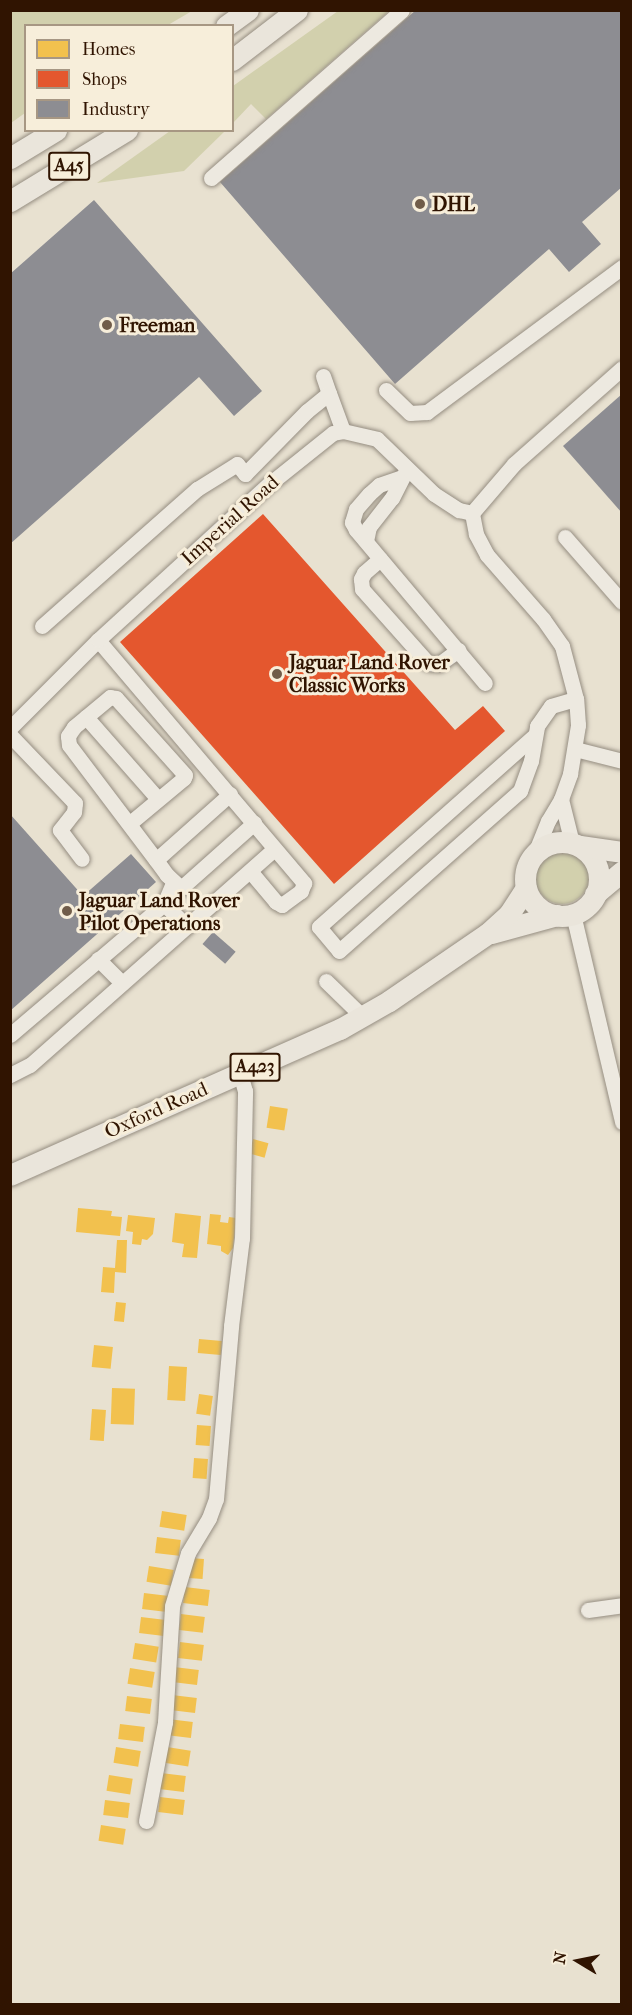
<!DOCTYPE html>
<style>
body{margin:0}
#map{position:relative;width:632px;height:2015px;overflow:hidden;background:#e8e1d0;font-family:"IM FELL French Canon",serif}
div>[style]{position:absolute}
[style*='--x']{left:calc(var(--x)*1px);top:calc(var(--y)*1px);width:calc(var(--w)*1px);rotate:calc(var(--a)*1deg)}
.green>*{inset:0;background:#d2d0ad}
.round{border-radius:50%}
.homes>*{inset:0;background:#f2c14e;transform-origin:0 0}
.shops>*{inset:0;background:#e4572e}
.industry>*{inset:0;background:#8d8d92;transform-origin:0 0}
.roads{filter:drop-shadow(0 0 2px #958d81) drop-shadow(0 0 2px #958d81)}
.minor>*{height:15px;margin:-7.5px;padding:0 7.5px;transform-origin:7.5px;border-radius:7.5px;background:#ede9e0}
.highway>*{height:21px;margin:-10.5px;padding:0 10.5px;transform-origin:10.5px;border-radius:10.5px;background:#eae5db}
.highway>.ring{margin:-10.5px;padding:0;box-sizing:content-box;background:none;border:21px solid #eae5db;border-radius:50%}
.dots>*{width:16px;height:16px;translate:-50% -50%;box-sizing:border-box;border:3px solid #f7eeda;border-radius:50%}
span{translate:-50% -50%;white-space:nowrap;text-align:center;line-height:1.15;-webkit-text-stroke:6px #f7eeda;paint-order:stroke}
.shield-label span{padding:2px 4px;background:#f7eeda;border:2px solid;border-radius:4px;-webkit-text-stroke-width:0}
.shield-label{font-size:18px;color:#301401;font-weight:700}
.poi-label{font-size:20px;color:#301401;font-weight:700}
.left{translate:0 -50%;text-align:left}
.street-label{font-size:20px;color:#301401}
.frame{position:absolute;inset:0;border:12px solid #301401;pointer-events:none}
.legend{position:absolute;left:24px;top:24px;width:210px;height:108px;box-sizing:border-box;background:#f7eeda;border:2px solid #a79783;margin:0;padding:8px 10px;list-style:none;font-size:18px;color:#301401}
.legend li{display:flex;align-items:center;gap:12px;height:30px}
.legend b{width:30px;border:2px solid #a79783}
.north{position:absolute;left:548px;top:1931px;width:60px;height:60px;-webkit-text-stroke:4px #f7eeda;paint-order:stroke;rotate:280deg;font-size:16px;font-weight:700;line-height:24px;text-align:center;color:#301401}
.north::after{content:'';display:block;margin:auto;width:21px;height:27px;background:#301401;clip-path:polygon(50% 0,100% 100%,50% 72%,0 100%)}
</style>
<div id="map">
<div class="green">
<div style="clip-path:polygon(11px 10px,192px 10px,192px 11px,168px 25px,26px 26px,25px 113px,11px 123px)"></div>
<div style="clip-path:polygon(338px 11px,389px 11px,266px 119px,251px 104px,233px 123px,233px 86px)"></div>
<div style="clip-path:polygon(170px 131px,225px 131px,184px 171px,97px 183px)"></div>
<div class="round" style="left:535px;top:850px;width:54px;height:54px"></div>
</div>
<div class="homes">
<div style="left:270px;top:1106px;width:18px;height:22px;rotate:9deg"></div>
<div style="left:253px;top:1139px;width:16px;height:15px;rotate:15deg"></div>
<div style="clip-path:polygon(78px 1208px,112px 1211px,111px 1216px,122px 1217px,120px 1236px,76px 1232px)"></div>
<div style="clip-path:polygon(175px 1213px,201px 1216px,197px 1258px,182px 1257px,184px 1244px,172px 1242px)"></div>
<div style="clip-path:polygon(210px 1214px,221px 1215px,220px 1222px,228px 1223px,229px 1217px,236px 1218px,233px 1248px,228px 1255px,221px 1251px,221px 1246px,207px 1244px)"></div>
<div style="clip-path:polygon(128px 1215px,155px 1218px,153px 1234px,147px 1240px,142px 1239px,141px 1245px,132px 1244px,133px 1232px,126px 1231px)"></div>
<div style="clip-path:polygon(117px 1240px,127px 1240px,126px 1273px,115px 1272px,114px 1293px,101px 1292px,103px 1267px,115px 1268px)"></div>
<div style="left:116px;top:1302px;width:10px;height:19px;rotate:6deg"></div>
<div style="left:199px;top:1339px;width:23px;height:14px;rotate:5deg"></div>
<div style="left:94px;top:1345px;width:19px;height:22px;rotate:6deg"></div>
<div style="left:169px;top:1366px;width:18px;height:34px;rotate:3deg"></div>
<div style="left:112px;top:1388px;width:23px;height:36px;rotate:2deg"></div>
<div style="left:199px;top:1394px;width:14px;height:20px;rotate:8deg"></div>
<div style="left:92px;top:1409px;width:14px;height:31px;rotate:4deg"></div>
<div style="left:197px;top:1425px;width:14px;height:20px;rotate:4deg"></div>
<div style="left:194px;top:1458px;width:14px;height:20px;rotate:4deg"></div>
<div style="left:162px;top:1511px;width:25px;height:16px;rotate:9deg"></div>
<div style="left:157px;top:1537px;width:24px;height:16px;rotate:7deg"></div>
<div style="left:190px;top:1558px;width:14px;height:20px;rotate:4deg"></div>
<div style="left:149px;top:1566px;width:25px;height:16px;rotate:9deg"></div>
<div style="left:185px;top:1587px;width:25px;height:16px;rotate:7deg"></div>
<div style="left:144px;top:1593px;width:25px;height:16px;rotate:7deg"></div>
<div style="left:181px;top:1614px;width:24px;height:16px;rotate:7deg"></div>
<div style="left:141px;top:1617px;width:25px;height:16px;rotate:7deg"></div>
<div style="left:180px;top:1642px;width:24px;height:16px;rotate:7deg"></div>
<div style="left:135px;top:1643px;width:24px;height:16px;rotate:9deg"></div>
<div style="left:174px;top:1667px;width:25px;height:15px;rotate:7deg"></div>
<div style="left:130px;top:1668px;width:25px;height:16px;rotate:9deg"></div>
<div style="left:172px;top:1695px;width:25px;height:15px;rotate:7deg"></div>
<div style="left:127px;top:1696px;width:25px;height:15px;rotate:7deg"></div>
<div style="left:168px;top:1719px;width:25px;height:16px;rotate:7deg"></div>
<div style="left:120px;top:1724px;width:25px;height:15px;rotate:7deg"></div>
<div style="left:116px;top:1747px;width:25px;height:16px;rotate:9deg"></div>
<div style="left:167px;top:1747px;width:24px;height:16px;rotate:9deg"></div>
<div style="left:161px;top:1773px;width:25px;height:16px;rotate:7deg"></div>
<div style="left:109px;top:1775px;width:24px;height:16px;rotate:9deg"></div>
<div style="left:160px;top:1797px;width:25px;height:15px;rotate:7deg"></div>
<div style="left:105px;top:1800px;width:25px;height:15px;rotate:7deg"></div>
<div style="left:101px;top:1825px;width:25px;height:16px;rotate:9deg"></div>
</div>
<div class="shops">
<div style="clip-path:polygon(263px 514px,455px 730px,483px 706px,505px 731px,334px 884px,120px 642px)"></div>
</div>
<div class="industry">
<div style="clip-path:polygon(416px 10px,622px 10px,622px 187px,582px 222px,601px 244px,569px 272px,549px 249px,395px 384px,220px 182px)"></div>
<div style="clip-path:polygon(94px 200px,262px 391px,234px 416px,199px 377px,10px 544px,10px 274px)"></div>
<div style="clip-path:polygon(622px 394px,622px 513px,563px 446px)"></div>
<div style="clip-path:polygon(10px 814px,83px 896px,131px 854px,156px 882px,10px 1011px)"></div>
<div style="left:213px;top:932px;width:30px;height:16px;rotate:41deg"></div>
</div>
<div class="roads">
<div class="minor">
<div style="--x:211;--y:178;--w:254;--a:-41.3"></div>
<div style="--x:323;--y:376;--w:18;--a:71"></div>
<div style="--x:386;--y:390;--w:33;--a:44"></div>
<div style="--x:410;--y:413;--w:17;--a:-3"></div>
<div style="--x:427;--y:412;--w:243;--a:-36.6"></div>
<div style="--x:402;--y:477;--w:24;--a:161"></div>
<div style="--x:379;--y:485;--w:13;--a:138"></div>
<div style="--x:369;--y:494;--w:20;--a:131"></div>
<div style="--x:356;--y:509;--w:14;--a:107"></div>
<div style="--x:352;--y:522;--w:9;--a:63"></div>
<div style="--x:356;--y:530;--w:200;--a:49.9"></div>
<div style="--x:565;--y:537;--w:86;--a:48.8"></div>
<div style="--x:366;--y:541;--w:14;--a:-78"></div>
<div style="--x:369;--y:527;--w:37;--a:-52"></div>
<div style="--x:392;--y:498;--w:27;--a:-63"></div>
<div style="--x:380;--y:559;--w:21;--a:139"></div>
<div style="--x:364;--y:573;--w:7;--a:117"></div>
<div style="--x:361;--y:579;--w:10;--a:84"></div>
<div style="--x:362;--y:589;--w:99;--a:48.3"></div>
<div style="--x:428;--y:663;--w:11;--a:5"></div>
<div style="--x:439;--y:664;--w:24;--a:-36"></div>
<div style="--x:42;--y:626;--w:207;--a:-41.5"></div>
<div style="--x:197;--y:489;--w:47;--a:-32"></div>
<div style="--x:237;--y:464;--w:13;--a:51"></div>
<div style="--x:245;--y:474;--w:88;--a:-45.5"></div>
<div style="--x:307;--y:411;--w:28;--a:-39"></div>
<div style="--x:329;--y:393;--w:40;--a:69.8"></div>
<div style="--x:98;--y:640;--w:319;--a:49.7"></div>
<div style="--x:304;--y:883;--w:9;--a:111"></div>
<div style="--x:301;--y:891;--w:24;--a:144"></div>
<div style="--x:282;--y:905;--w:7;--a:-153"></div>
<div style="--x:276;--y:902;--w:40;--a:-130"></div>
<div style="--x:86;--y:717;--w:109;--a:48.7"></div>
<div style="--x:10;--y:728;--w:124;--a:-45"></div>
<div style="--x:98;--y:640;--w:230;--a:-42.4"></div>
<div style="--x:268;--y:485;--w:83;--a:-38.7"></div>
<div style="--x:333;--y:433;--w:10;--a:-11"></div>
<div style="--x:343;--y:431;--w:35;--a:13"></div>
<div style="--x:377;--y:439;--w:79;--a:44"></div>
<div style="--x:434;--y:494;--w:30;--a:33"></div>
<div style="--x:459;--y:510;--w:13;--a:13"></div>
<div style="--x:10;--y:735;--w:94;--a:46.3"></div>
<div style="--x:75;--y:803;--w:9;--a:96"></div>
<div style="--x:74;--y:812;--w:23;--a:128"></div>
<div style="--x:60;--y:830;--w:36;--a:53"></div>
<div style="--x:535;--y:735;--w:289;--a:138.4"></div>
<div style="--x:319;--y:927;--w:31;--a:50"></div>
<div style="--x:339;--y:951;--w:242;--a:-41.5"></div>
<div style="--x:520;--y:791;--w:32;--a:-70"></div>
<div style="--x:531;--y:761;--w:36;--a:-80"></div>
<div style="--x:537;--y:726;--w:24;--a:-55"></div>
<div style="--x:551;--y:706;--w:26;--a:-16"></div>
<div style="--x:575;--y:749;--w:49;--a:14.3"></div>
<div style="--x:230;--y:794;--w:99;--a:138.3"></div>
<div style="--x:156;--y:860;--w:19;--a:54"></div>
<div style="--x:167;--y:875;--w:19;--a:43"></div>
<div style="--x:181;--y:888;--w:98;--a:-41.7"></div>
<div style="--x:561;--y:799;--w:45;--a:76"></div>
<div style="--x:130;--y:823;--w:70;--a:-39.8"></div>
<div style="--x:184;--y:778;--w:3;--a:-72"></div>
<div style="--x:185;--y:775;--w:103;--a:-131.9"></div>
<div style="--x:116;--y:698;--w:6;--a:-171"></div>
<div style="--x:110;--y:697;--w:47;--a:140.2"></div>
<div style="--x:74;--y:727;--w:11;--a:124"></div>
<div style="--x:68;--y:736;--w:9;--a:84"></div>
<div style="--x:69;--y:745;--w:144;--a:52.9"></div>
<div style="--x:535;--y:853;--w:35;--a:-68"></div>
<div style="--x:548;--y:821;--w:26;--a:-59"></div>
<div style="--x:561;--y:799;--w:27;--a:-70"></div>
<div style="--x:570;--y:774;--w:50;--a:-80.7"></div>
<div style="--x:578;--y:725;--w:26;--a:-94"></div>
<div style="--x:576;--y:699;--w:55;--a:-104.8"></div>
<div style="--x:562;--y:646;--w:33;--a:-125"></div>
<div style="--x:543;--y:619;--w:85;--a:-131.2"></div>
<div style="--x:487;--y:555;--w:24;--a:-118"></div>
<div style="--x:476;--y:534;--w:21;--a:-101"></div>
<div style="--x:472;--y:513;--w:65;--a:-49.4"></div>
<div style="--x:514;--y:464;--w:144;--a:-41.6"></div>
<div style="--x:164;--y:904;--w:30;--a:44"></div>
<div style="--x:573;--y:914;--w:214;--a:76.7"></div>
<div style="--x:98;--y:959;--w:34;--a:45"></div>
<div style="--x:326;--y:981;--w:50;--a:44.2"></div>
<div style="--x:10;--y:1035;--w:202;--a:-40.4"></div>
<div style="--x:164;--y:904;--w:23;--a:-67"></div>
<div style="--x:10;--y:1075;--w:22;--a:-27"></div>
<div style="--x:30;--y:1065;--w:324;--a:-41.5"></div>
<div style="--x:588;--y:1610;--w:34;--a:-8"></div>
<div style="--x:146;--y:1821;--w:101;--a:-79.1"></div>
<div style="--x:165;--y:1722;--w:116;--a:-86.5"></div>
<div style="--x:172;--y:1606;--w:55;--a:-73.2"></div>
<div style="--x:188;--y:1553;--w:41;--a:-59"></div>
<div style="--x:209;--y:1518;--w:20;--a:-70"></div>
<div style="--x:216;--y:1499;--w:174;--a:-85"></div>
<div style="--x:231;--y:1326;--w:89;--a:-82.9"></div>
<div style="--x:242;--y:1238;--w:147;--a:-88.8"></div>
<div style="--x:245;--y:1091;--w:18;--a:-106"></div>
</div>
<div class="highway">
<div style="--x:226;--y:26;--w:27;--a:-36"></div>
<div style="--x:232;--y:60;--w:82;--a:-37.6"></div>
<div style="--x:10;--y:158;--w:54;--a:-31.3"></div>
<div style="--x:10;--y:201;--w:137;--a:-31.3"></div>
<div class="ring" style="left:525px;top:842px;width:53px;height:53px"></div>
<div style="--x:580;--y:846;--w:42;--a:8.1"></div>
<div style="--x:595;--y:894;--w:35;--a:-40"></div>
<div style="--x:491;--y:933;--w:68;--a:-15.3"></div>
<div style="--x:10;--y:1175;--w:361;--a:-23.9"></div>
<div style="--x:340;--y:1029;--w:56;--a:-29.7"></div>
<div style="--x:389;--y:1001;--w:119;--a:-34.4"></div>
<div style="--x:487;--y:934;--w:30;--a:-42"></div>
<div style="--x:509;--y:914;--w:31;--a:-57"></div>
</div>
</div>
<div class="dots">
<div style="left:420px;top:204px;background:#705c49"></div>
<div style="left:107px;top:325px;background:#705c49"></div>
<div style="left:277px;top:674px;background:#705c49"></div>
<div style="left:67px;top:911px;background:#705c49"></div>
</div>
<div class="shield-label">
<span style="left:69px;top:166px">A45</span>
<span style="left:255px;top:1067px">A423</span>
</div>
<div class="poi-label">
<span class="left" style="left:432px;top:204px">DHL</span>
<span class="left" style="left:119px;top:325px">Freeman</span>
<span class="left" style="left:289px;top:674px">Jaguar Land Rover<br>Classic Works</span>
<span class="left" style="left:79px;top:912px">Jaguar Land Rover<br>Pilot Operations</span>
</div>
<div class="street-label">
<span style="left:230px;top:520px;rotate:-42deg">Imperial Road</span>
<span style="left:156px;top:1110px;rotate:-24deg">Oxford Road</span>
</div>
<div class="frame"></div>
<ul class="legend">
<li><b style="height:16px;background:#f2c14e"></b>Homes</li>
<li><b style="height:16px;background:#e4572e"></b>Shops</li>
<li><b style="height:16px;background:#8d8d92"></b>Industry</li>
</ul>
<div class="north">N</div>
</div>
